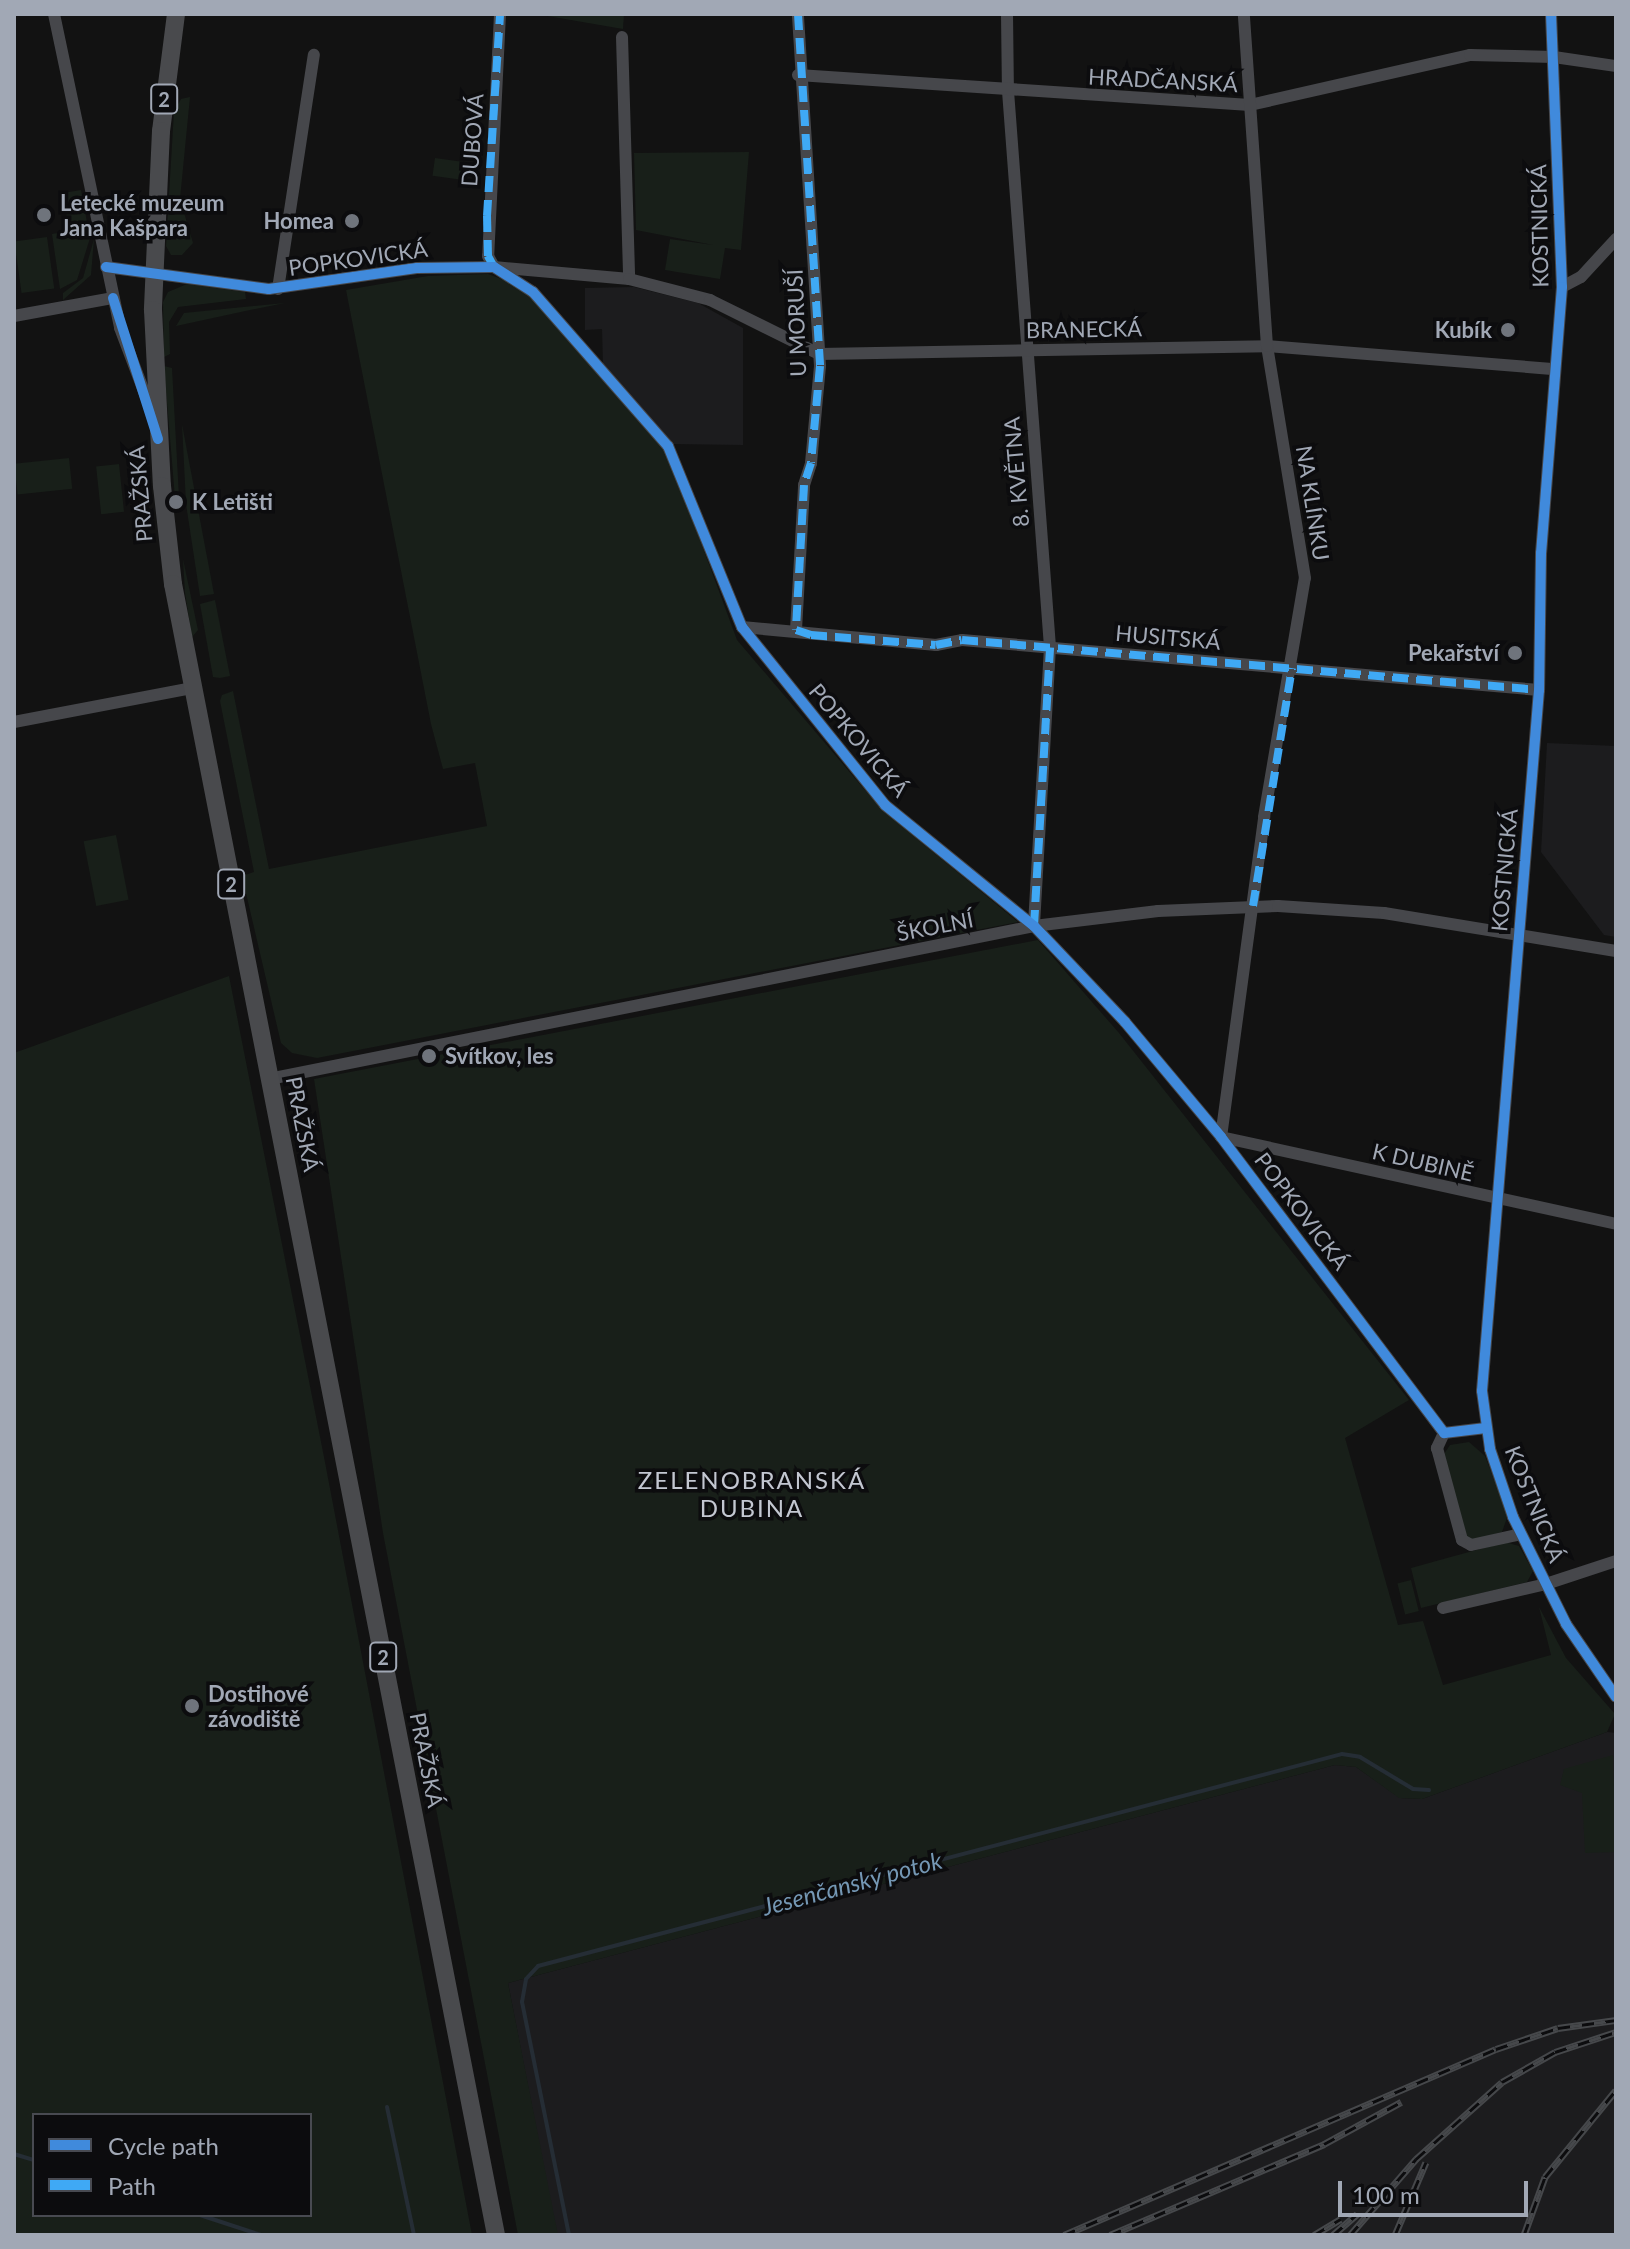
<!DOCTYPE html>
<meta charset="utf-8">
<style>
body{margin:0}
#map{position:relative;width:1630px;height:2249px;overflow:hidden;background:#121212;font-family:Lato,sans-serif}
div>[style]{position:absolute}
[style*='--x']{left:calc(var(--x)*1px);top:calc(var(--y)*1px);width:calc(var(--w)*1px);rotate:calc(var(--a)*1deg)}
.built>*{inset:0;background:#1c1c1e}
.green>*{inset:0;background:#181f19;transform-origin:0 0}
.stream>*{height:4px;margin:-2px;padding:0 2px;transform-origin:2px;border-radius:2px;background:#252d35}
.street>*{height:12px;margin:-6px;padding:0 6px;transform-origin:6px;border-radius:6px;background:#46474b}
.primary>*{height:18px;margin:-9px;padding:0 9px;transform-origin:9px;border-radius:9px;background:#494a4d}
.rail>*{height:7px;margin-top:-3.5px;transform-origin:0;background:repeating-linear-gradient(90deg,#0c0c0e 0 12px,#46484b 0 24px);box-sizing:border-box;border-block:2px solid #46484b}
.quiet>*{height:8px;margin-top:-4px;transform-origin:0;background:repeating-linear-gradient(90deg,#3fa9f5 0 16px,transparent 0 24px)}
.cycleway>*{height:10px;margin:-5px;padding:0 5px;transform-origin:5px;border-radius:5px;background:#408adc}
.dots>*{width:22px;height:22px;translate:-50% -50%;box-sizing:border-box;border:4px solid #0c0c0e;border-radius:50%}
span{translate:-50% -50%;white-space:nowrap;text-align:center;line-height:1.15;-webkit-text-stroke:7px #0c0c0e;paint-order:stroke}
.shield-label span{padding:2px 6px;background:#0c0c0e;border:2px solid;border-radius:6px;-webkit-text-stroke-width:0}
.shield-label{font-size:20px;color:#a1a8b5;font-weight:700}
.street-label{font-size:22px;color:#a1a8b5}
.poi-label{font-size:22px;color:#a1a8b5;font-weight:700}
.left{translate:0 -50%;text-align:left}
.right{translate:-100% -50%;text-align:right}
.neighbourhood-label{font-size:24px;color:#c3c7d1;letter-spacing:2px}
.water-label{font-size:24px;color:#7497b4;font-style:italic}
.frame{position:absolute;inset:0;border:16px solid #a1a8b5;pointer-events:none}
.legend{position:absolute;left:32px;top:2113px;width:280px;height:104px;box-sizing:border-box;background:#0c0c0e;border:2px solid #484a51;margin:0;padding:10px 14px;list-style:none;font-size:24px;color:#a1a8b5}
.legend li{display:flex;align-items:center;gap:16px;height:40px}
.legend b{width:40px;border:2px solid #484a51}
.scale{position:absolute;left:1338px;top:2181px;width:190px;height:36px;box-sizing:border-box;border:4px solid #a1a8b5;border-top:0;padding-left:10px;font-size:24px;line-height:28px;white-space:nowrap;color:#a1a8b5;-webkit-text-stroke:6px #0c0c0e;paint-order:stroke}
</style>
<div id="map">
<div class="built">
<div style="clip-path:polygon(634px 287px,698px 303px,743px 328px,743px 445px,671px 444px,603px 365px,602px 329px,585px 330px,585px 288px)"></div>
<div style="clip-path:polygon(1547px 743px,1616px 746px,1616px 937px,1604px 935px,1541px 852px)"></div>
<div style="clip-path:polygon(1607px 1732px,1616px 1733px,1616px 2235px,557px 2235px,508px 1983px,1335px 1765px,1356px 1767px,1400px 1798px,1422px 1799px)"></div>
</div>
<div class="green">
<div style="clip-path:polygon(536px 14px,624px 14px,623px 29px)"></div>
<div style="clip-path:polygon(190px 97px,180px 199px,193px 243px,182px 255px,171px 255px,166px 246px,174px 111px,181px 99px)"></div>
<div style="clip-path:polygon(749px 152px,741px 250px,725px 248px,720px 279px,665px 270px,670px 239px,713px 245px,636px 230px,634px 153px)"></div>
<div style="left:435px;top:158px;width:29px;height:18px;rotate:8deg"></div>
<div style="clip-path:polygon(81px 190px,90px 238px,77px 280px,60px 289px,52px 234px,69px 231px,63px 193px)"></div>
<div style="left:47px;top:237px;width:52px;height:33px;rotate:82deg"></div>
<div style="clip-path:polygon(94px 239px,91px 275px,63px 300px,63px 293px,83px 278px)"></div>
<div style="clip-path:polygon(488px 274px,515px 284px,546px 310px,665px 445px,737px 640px,882px 810px,1018px 922px,317px 1058px,292px 1053px,281px 1043px,242px 876px,254px 872px,220px 701px,222px 695px,233px 691px,269px 869px,487px 826px,475px 763px,443px 769px,431px 724px,346px 290px,428px 276px)"></div>
<div style="clip-path:polygon(187px 284px,245px 292px,246px 299px,178px 307px,169px 322px,170px 354px,164px 357px,163px 302px,168px 292px)"></div>
<div style="clip-path:polygon(285px 303px,250px 310px,176px 326px,184px 313px)"></div>
<div style="clip-path:polygon(164px 366px,172px 368px,179px 497px,175px 498px)"></div>
<div style="clip-path:polygon(182px 424px,214px 594px,200px 596px,186px 504px)"></div>
<div style="left:69px;top:458px;width:31px;height:55px;rotate:84deg"></div>
<div style="left:119px;top:464px;width:48px;height:23px;rotate:84deg"></div>
<div style="clip-path:polygon(183px 559px,198px 630px,192px 637px,185px 593px)"></div>
<div style="clip-path:polygon(215px 600px,230px 676px,220px 678px,213px 677px,200px 604px)"></div>
<div style="left:116px;top:835px;width:66px;height:33px;rotate:79deg"></div>
<div style="clip-path:polygon(1038px 940px,1119px 1033px,1409px 1400px,1345px 1438px,1398px 1625px,1423px 1621px,1443px 1685px,1551px 1655px,1539px 1607px,1566px 1658px,1615px 1714px,1607px 1732px,1422px 1799px,1399px 1798px,1356px 1767px,1335px 1765px,508px 1983px,558px 2235px,518px 2235px,383px 1533px,314px 1079px)"></div>
<div style="clip-path:polygon(evenodd,229px 976px,324px 1457px,472px 2235px,14px 2235px,14px 1053px,229px 976px,34px 2115px,310px 2115px,310px 2215px,34px 2215px,34px 2115px)"></div>
<div style="clip-path:polygon(1469px 1442px,1485px 1456px,1508px 1515px,1502px 1532px,1475px 1540px,1464px 1537px,1444px 1454px,1450px 1445px)"></div>
<div style="clip-path:polygon(1505px 1542px,1519px 1546px,1533px 1571px,1527px 1582px,1421px 1608px,1411px 1568px)"></div>
<div style="left:1411px;top:1580px;width:32px;height:14px;rotate:76deg"></div>
<div style="clip-path:polygon(1613px 1755px,1616px 1852px,1585px 1853px,1582px 1793px,1560px 1785px,1564px 1769px)"></div>
</div>
<div class="stream">
<div style="--x:387;--y:2107;--w:131;--a:78.1"></div>
<div style="--x:14;--y:2154;--w:21;--a:17"></div>
<div style="--x:200;--y:2215;--w:64;--a:18.2"></div>
<div style="--x:569;--y:2235;--w:238;--a:-101.4"></div>
<div style="--x:522;--y:2002;--w:23;--a:-80"></div>
<div style="--x:526;--y:1979;--w:18;--a:-47"></div>
<div style="--x:538;--y:1966;--w:831;--a:-14.77"></div>
<div style="--x:1342;--y:1754;--w:18;--a:9"></div>
<div style="--x:1360;--y:1757;--w:62;--a:31.1"></div>
<div style="--x:1413;--y:1789;--w:16;--a:4"></div>
</div>
<div class="street">
<div style="--x:54;--y:14;--w:321;--a:78.1"></div>
<div style="--x:120;--y:328;--w:96;--a:69.3"></div>
<div style="--x:500;--y:14;--w:242;--a:92.8"></div>
<div style="--x:488;--y:256;--w:13;--a:61"></div>
<div style="--x:494;--y:267;--w:136;--a:5.1"></div>
<div style="--x:1007;--y:14;--w:77;--a:89.3"></div>
<div style="--x:1008;--y:91;--w:558;--a:85.68"></div>
<div style="--x:1050;--y:647;--w:279;--a:93.3"></div>
<div style="--x:1551;--y:14;--w:273;--a:87.7"></div>
<div style="--x:1562;--y:287;--w:267;--a:94.5"></div>
<div style="--x:1541;--y:553;--w:137;--a:90.8"></div>
<div style="--x:1539;--y:690;--w:703;--a:94.65"></div>
<div style="--x:1482;--y:1391;--w:59;--a:82.1"></div>
<div style="--x:1490;--y:1449;--w:72;--a:71.3"></div>
<div style="--x:1513;--y:1517;--w:119;--a:63.6"></div>
<div style="--x:1566;--y:1624;--w:88;--a:55.6"></div>
<div style="--x:622;--y:37;--w:242;--a:88.3"></div>
<div style="--x:629;--y:279;--w:84;--a:14.5"></div>
<div style="--x:710;--y:300;--w:122;--a:26.4"></div>
<div style="--x:819;--y:354;--w:448;--a:-1"></div>
<div style="--x:1267;--y:346;--w:289;--a:4.6"></div>
<div style="--x:798;--y:75;--w:453;--a:3.8"></div>
<div style="--x:1250;--y:105;--w:226;--a:-12.8"></div>
<div style="--x:1470;--y:55;--w:84;--a:1.4"></div>
<div style="--x:1554;--y:57;--w:63;--a:8.3"></div>
<div style="--x:106;--y:267;--w:164;--a:7.7"></div>
<div style="--x:269;--y:289;--w:149;--a:-8.1"></div>
<div style="--x:417;--y:268;--w:77;--a:-0.7"></div>
<div style="--x:494;--y:267;--w:46;--a:32.7"></div>
<div style="--x:533;--y:292;--w:205;--a:48.8"></div>
<div style="--x:668;--y:446;--w:196;--a:67.8"></div>
<div style="--x:742;--y:627;--w:228;--a:51.2"></div>
<div style="--x:885;--y:805;--w:192;--a:39.1"></div>
<div style="--x:1034;--y:926;--w:132;--a:46.5"></div>
<div style="--x:1125;--y:1022;--w:150;--a:50.1"></div>
<div style="--x:1221;--y:1137;--w:371;--a:53"></div>
<div style="--x:1444;--y:1433;--w:42;--a:-6.8"></div>
<div style="--x:1562;--y:287;--w:21;--a:-28"></div>
<div style="--x:1581;--y:277;--w:52;--a:-47.4"></div>
<div style="--x:278;--y:289;--w:237;--a:-81.3"></div>
<div style="--x:14;--y:316;--w:101;--a:-10.3"></div>
<div style="--x:742;--y:627;--w:195;--a:5.3"></div>
<div style="--x:936;--y:645;--w:26;--a:-11"></div>
<div style="--x:962;--y:640;--w:579;--a:4.95"></div>
<div style="--x:796;--y:630;--w:145;--a:-86.8"></div>
<div style="--x:804;--y:485;--w:23;--a:-72"></div>
<div style="--x:811;--y:463;--w:97;--a:-84.7"></div>
<div style="--x:820;--y:366;--w:353;--a:-93.6"></div>
<div style="--x:14;--y:722;--w:182;--a:-10.8"></div>
<div style="--x:269;--y:1079;--w:780;--a:-11.31"></div>
<div style="--x:1034;--y:926;--w:125;--a:-6.9"></div>
<div style="--x:1158;--y:911;--w:120;--a:-2.4"></div>
<div style="--x:1278;--y:906;--w:106;--a:3.8"></div>
<div style="--x:1384;--y:913;--w:235;--a:9.3"></div>
<div style="--x:1221;--y:1137;--w:323;--a:-82.3"></div>
<div style="--x:1264;--y:817;--w:242;--a:-80.3"></div>
<div style="--x:1305;--y:578;--w:235;--a:-99.3"></div>
<div style="--x:1267;--y:346;--w:333;--a:-94"></div>
<div style="--x:1221;--y:1137;--w:404;--a:12.4"></div>
<div style="--x:1444;--y:1433;--w:17;--a:115"></div>
<div style="--x:1437;--y:1448;--w:95;--a:74.8"></div>
<div style="--x:1462;--y:1540;--w:10;--a:29"></div>
<div style="--x:1471;--y:1545;--w:51;--a:-12.4"></div>
<div style="--x:1443;--y:1608;--w:106;--a:-13.1"></div>
<div style="--x:1546;--y:1584;--w:74;--a:-18.2"></div>
</div>
<div class="primary">
<div style="--x:176;--y:14;--w:118;--a:97.3"></div>
<div style="--x:161;--y:131;--w:179;--a:92.6"></div>
<div style="--x:153;--y:310;--w:176;--a:87.1"></div>
<div style="--x:162;--y:486;--w:99;--a:83.6"></div>
<div style="--x:173;--y:584;--w:1682;--a:78.93"></div>
</div>
<div class="rail">
<div style="--x:1064;--y:2235;--w:470;--a:-23.3"></div>
<div style="--x:1496;--y:2049;--w:65;--a:-18.7"></div>
<div style="--x:1558;--y:2028;--w:59;--a:-7.9"></div>
<div style="--x:1110;--y:2235;--w:233;--a:-23"></div>
<div style="--x:1324;--y:2144;--w:88;--a:-28.6"></div>
<div style="--x:1314;--y:2235;--w:31;--a:-31"></div>
<div style="--x:1333;--y:2235;--w:32;--a:-41"></div>
<div style="--x:1350;--y:2235;--w:101;--a:-49"></div>
<div style="--x:1416;--y:2159;--w:115;--a:-41.8"></div>
<div style="--x:1502;--y:2082;--w:61;--a:-29.5"></div>
<div style="--x:1555;--y:2052;--w:64;--a:-18.2"></div>
<div style="--x:1395;--y:2235;--w:79;--a:-67"></div>
<div style="--x:1524;--y:2235;--w:62;--a:-70.1"></div>
<div style="--x:1545;--y:2177;--w:112;--a:-50.8"></div>
</div>
<div class="quiet">
<div style="--x:798;--y:14;--w:353;--a:86.4"></div>
<div style="--x:820;--y:366;--w:97;--a:95.3"></div>
<div style="--x:811;--y:463;--w:23;--a:108"></div>
<div style="--x:804;--y:485;--w:145;--a:93.2"></div>
<div style="--x:796;--y:630;--w:16;--a:18"></div>
<div style="--x:811;--y:635;--w:125;--a:4.6"></div>
<div style="--x:936;--y:645;--w:26;--a:-11"></div>
<div style="--x:962;--y:640;--w:579;--a:4.95"></div>
<div style="--x:494;--y:267;--w:13;--a:-119"></div>
<div style="--x:488;--y:256;--w:40;--a:-91.4"></div>
<div style="--x:487;--y:216;--w:202;--a:-86.3"></div>
<div style="--x:1253;--y:906;--w:241;--a:-80.7"></div>
<div style="--x:1034;--y:926;--w:279;--a:-86.7"></div>
</div>
<div class="cycleway">
<div style="--x:1551;--y:14;--w:273;--a:87.7"></div>
<div style="--x:1562;--y:287;--w:267;--a:94.5"></div>
<div style="--x:1541;--y:553;--w:137;--a:90.8"></div>
<div style="--x:1539;--y:690;--w:703;--a:94.65"></div>
<div style="--x:1482;--y:1391;--w:59;--a:82.1"></div>
<div style="--x:1490;--y:1449;--w:72;--a:71.3"></div>
<div style="--x:1513;--y:1517;--w:119;--a:63.6"></div>
<div style="--x:1566;--y:1624;--w:88;--a:55.6"></div>
<div style="--x:106;--y:267;--w:164;--a:7.7"></div>
<div style="--x:269;--y:289;--w:149;--a:-8.1"></div>
<div style="--x:417;--y:268;--w:77;--a:-0.7"></div>
<div style="--x:494;--y:267;--w:46;--a:32.7"></div>
<div style="--x:533;--y:292;--w:205;--a:48.8"></div>
<div style="--x:668;--y:446;--w:196;--a:67.8"></div>
<div style="--x:742;--y:627;--w:228;--a:51.2"></div>
<div style="--x:885;--y:805;--w:192;--a:39.1"></div>
<div style="--x:1034;--y:926;--w:132;--a:46.5"></div>
<div style="--x:1125;--y:1022;--w:150;--a:50.1"></div>
<div style="--x:1221;--y:1137;--w:371;--a:53"></div>
<div style="--x:1444;--y:1433;--w:42;--a:-6.8"></div>
<div style="--x:113;--y:298;--w:148;--a:72.3"></div>
</div>
<div class="dots">
<div style="left:44px;top:215px;background:#6f747c"></div>
<div style="left:352px;top:221px;background:#6f747c"></div>
<div style="left:1508px;top:330px;background:#6f747c"></div>
<div style="left:176px;top:502px;background:#6f747c"></div>
<div style="left:1515px;top:653px;background:#6f747c"></div>
<div style="left:429px;top:1056px;background:#6f747c"></div>
<div style="left:192px;top:1706px;background:#6f747c"></div>
</div>
<div class="shield-label">
<span style="left:164px;top:99px">2</span>
<span style="left:231px;top:884px">2</span>
<span style="left:383px;top:1657px">2</span>
</div>
<div class="street-label">
<span style="left:1163px;top:80px;rotate:3deg">HRADČANSKÁ</span>
<span style="left:472px;top:140px;rotate:-86deg">DUBOVÁ</span>
<span style="left:1539px;top:226px;rotate:-91deg">KOSTNICKÁ</span>
<span style="left:358px;top:258px;rotate:-8deg">POPKOVICKÁ</span>
<span style="left:796px;top:323px;rotate:-92deg">U MORUŠÍ</span>
<span style="left:1084px;top:329px;rotate:-1deg">BRANECKÁ</span>
<span style="left:1016px;top:472px;rotate:-95deg">8. KVĚTNA</span>
<span style="left:140px;top:494px;rotate:-95deg">PRAŽSKÁ</span>
<span style="left:1313px;top:503px;rotate:81deg">NA KLÍNKU</span>
<span style="left:1168px;top:637px;rotate:5deg">HUSITSKÁ</span>
<span style="left:859px;top:740px;rotate:50deg">POPKOVICKÁ</span>
<span style="left:1504px;top:870px;rotate:-85deg">KOSTNICKÁ</span>
<span style="left:935px;top:926px;rotate:-11deg">ŠKOLNÍ</span>
<span style="left:303px;top:1124px;rotate:79deg">PRAŽSKÁ</span>
<span style="left:1423px;top:1162px;rotate:13deg">K DUBINĚ</span>
<span style="left:1302px;top:1211px;rotate:53deg">POPKOVICKÁ</span>
<span style="left:1535px;top:1504px;rotate:68deg">KOSTNICKÁ</span>
<span style="left:427px;top:1760px;rotate:79deg">PRAŽSKÁ</span>
</div>
<div class="poi-label">
<span class="left" style="left:60px;top:215px">Letecké muzeum<br>Jana Kašpara</span>
<span class="right" style="left:334px;top:221px">Homea</span>
<span class="right" style="left:1492px;top:330px">Kubík</span>
<span class="left" style="left:192px;top:502px">K Letišti</span>
<span class="right" style="left:1499px;top:653px">Pekařství</span>
<span class="left" style="left:445px;top:1056px">Svítkov, les</span>
<span class="left" style="left:208px;top:1706px">Dostihové<br>závodiště</span>
</div>
<div class="neighbourhood-label">
<span style="left:752px;top:1494px">ZELENOBRANSKÁ<br>DUBINA</span>
</div>
<div class="water-label">
<span style="left:852px;top:1883px;rotate:-15deg">Jesenčanský potok</span>
</div>
<div class="frame"></div>
<ul class="legend">
<li><b style="height:10px;background:#408adc"></b>Cycle path</li>
<li><b style="height:10px;background:#3fa9f5"></b>Path</li>
</ul>
<div class="scale">100 m</div>
</div>
